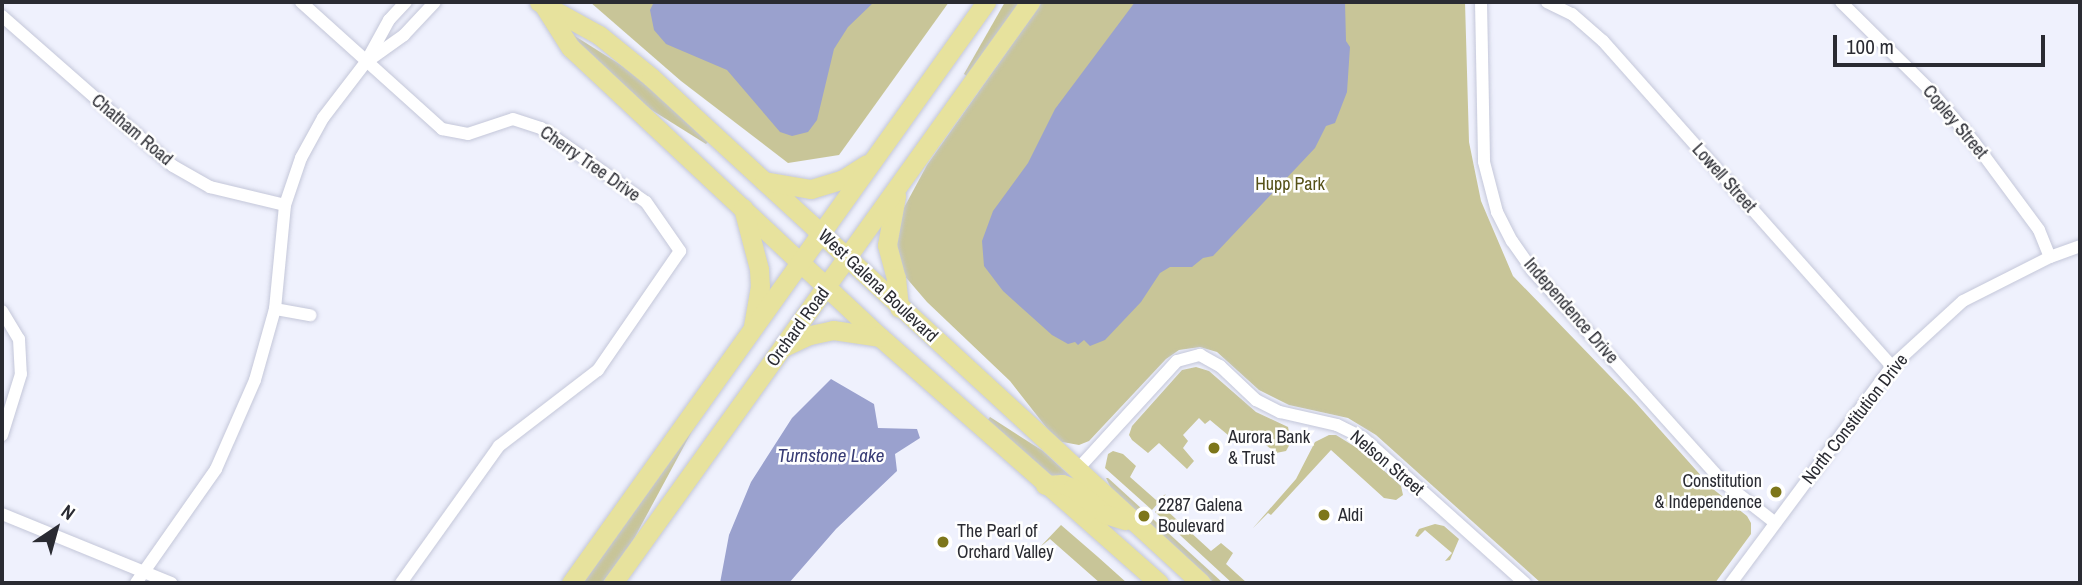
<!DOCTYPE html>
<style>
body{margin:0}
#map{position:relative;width:2082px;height:585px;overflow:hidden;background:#eff1fd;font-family:"Archivo Narrow",sans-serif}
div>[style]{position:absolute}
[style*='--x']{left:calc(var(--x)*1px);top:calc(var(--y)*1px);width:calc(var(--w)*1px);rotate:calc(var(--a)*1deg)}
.green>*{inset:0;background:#c8c598}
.water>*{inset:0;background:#9aa1ce}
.roads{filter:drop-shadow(0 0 2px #c4c7d9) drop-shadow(0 0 2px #c4c7d9)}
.minor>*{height:12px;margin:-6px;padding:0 6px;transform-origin:6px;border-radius:6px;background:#fff}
.primary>*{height:19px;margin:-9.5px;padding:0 9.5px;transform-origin:9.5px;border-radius:9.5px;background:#e7e29d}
.dots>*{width:19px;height:19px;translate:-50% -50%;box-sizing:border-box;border:4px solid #fff;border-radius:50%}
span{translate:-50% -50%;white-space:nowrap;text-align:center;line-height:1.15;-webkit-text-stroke:5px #fff;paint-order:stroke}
.street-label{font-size:18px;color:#2a2b32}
.park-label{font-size:18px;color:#565118}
.poi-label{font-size:18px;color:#2a2b32}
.left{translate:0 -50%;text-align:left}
.right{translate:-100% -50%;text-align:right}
.water-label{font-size:19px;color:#383c75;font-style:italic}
.frame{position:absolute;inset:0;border:4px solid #2a2b32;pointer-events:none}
.north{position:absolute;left:21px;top:494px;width:70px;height:70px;-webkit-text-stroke:5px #fff;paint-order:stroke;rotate:36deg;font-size:19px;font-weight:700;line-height:28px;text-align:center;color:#2a2b32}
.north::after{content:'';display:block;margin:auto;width:24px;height:32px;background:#2a2b32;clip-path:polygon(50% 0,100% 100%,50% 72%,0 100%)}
.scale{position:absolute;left:1833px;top:35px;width:212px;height:32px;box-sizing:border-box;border:4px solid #2a2b32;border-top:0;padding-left:9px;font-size:21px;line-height:24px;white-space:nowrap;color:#2a2b32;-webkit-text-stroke:5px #fff;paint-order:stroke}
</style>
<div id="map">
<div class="green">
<div style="clip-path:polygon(590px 2px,949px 2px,839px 155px,788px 163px,681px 81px)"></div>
<div style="clip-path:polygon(1005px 2px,1020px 2px,968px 77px,964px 74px)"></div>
<div style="clip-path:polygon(1042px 2px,1465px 2px,1469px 142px,1481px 201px,1513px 276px,1636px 403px,1713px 489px,1747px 516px,1751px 523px,1751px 534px,1715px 583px,1541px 583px,1376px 435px,1348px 418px,1289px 405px,1259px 390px,1217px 352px,1200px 347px,1179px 350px,1166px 359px,1089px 441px,1079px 445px,1057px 441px,1010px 381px,927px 302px,903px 274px,894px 247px,899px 217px,927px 165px)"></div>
<div style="clip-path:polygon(570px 33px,640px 77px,709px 141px,706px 144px,626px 94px)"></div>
<div style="clip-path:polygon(1196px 367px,1209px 371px,1256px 412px,1288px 427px,1291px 442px,1286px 451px,1276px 453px,1248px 431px,1240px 439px,1234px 440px,1210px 420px,1205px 424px,1199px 418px,1183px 435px,1188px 441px,1183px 448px,1194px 461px,1187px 469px,1159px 443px,1148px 453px,1132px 440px,1129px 435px,1132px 426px,1182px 370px)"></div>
<div style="clip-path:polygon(990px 417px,1043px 451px,1072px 478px,1047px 476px,987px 421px)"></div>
<div style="clip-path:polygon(698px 420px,630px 546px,602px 583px,581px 583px)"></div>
<div style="clip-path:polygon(1329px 435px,1336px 435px,1362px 451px,1401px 486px,1403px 495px,1396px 500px,1384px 498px,1331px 450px,1271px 515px,1268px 513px,1253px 528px,1296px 479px,1315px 442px)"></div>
<div style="clip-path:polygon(1113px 451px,1123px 454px,1136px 466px,1130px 477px,1156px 500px,1166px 494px,1152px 510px,1105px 468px,1108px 454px)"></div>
<div style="clip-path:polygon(1106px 478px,1108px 478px,1223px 583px,1214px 583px,1112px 490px)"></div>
<div style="clip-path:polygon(1169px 496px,1170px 500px,1164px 508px,1211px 551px,1221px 543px,1233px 553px,1226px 564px,1247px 583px,1232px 583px,1155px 512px)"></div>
<div style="clip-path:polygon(1435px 524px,1444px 526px,1459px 539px,1450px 560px,1445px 561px,1452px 553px,1425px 530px,1418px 537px,1415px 536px,1419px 529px)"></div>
<div style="clip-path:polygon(1061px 525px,1098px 557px,1127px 583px,1100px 583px,1050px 539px,1040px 547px)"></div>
</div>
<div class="water">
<div style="clip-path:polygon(654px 2px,874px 2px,848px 27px,834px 49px,817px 120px,808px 132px,792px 136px,780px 132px,727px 70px,666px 44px,654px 30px,650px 10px)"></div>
<div style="clip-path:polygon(1135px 2px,1345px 2px,1346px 41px,1350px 47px,1347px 92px,1335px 123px,1326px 126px,1315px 148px,1213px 256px,1203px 258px,1192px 267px,1170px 267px,1160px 273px,1141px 302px,1105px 340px,1090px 346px,1084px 340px,1078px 345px,1075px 342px,1068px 344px,1052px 335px,1003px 291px,984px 266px,982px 241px,993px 211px,1028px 163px,1055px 109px)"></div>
<div style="clip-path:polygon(831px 379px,874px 404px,878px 428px,917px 429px,920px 438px,895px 454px,897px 471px,836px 529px,789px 583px,720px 583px,729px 535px,751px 482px,792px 418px)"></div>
</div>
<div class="roads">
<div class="minor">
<div style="--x:301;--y:2;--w:190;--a:42"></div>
<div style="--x:442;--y:129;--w:26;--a:11"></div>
<div style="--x:468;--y:134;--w:47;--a:-18.4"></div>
<div style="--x:513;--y:119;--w:29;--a:18"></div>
<div style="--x:541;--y:128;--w:128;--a:35.2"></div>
<div style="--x:646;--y:202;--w:60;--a:55.2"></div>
<div style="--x:680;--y:251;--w:145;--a:124.6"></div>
<div style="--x:598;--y:370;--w:125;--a:142.5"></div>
<div style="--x:499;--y:446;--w:168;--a:125.6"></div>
<div style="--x:1481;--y:2;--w:160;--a:88.9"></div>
<div style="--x:1484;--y:162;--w:52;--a:75.4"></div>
<div style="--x:1497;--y:212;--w:33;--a:63"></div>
<div style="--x:1512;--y:241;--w:35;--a:55"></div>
<div style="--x:1532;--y:270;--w:285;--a:48"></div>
<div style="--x:1723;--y:482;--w:65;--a:38.1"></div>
<div style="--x:1547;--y:2;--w:28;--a:26"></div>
<div style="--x:1572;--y:14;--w:41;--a:41.1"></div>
<div style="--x:1603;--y:41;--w:435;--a:48.4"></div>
<div style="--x:1841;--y:2;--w:121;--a:44.7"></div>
<div style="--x:1927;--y:87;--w:72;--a:49.5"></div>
<div style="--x:1974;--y:142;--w:109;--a:53.5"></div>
<div style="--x:2039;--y:230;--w:29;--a:68"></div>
<div style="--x:2;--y:16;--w:227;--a:41.3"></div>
<div style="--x:173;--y:166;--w:43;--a:29.6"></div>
<div style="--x:210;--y:187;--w:77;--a:13.5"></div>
<div style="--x:369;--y:60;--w:43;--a:-35.5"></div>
<div style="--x:404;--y:35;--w:45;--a:-46.8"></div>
<div style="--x:275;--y:309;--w:36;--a:10"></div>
<div style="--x:2;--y:311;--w:33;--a:59"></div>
<div style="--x:19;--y:339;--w:35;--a:87"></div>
<div style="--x:21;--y:374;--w:64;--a:107.3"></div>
<div style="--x:1077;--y:470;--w:148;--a:-47.5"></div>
<div style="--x:1177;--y:361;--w:24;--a:-15"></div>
<div style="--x:1200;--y:355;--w:23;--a:29"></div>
<div style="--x:1220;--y:366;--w:50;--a:43.4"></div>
<div style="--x:1256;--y:400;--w:27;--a:27"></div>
<div style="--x:1280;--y:412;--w:58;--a:12.8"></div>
<div style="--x:1337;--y:425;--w:28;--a:26"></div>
<div style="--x:1362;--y:437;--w:219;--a:41.9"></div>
<div style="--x:2;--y:514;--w:183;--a:22.2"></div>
<div style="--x:136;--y:583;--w:139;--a:-54.9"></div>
<div style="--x:216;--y:469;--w:97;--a:-66.3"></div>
<div style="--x:255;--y:380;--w:74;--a:-74.3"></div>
<div style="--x:275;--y:309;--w:104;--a:-84.5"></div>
<div style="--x:285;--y:205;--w:50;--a:-71.2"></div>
<div style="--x:301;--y:158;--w:46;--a:-61.2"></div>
<div style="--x:323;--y:118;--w:71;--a:-52.5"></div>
<div style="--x:366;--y:62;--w:48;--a:-61.3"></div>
<div style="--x:389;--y:20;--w:25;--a:-47"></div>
<div style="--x:1731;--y:583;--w:270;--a:-53.4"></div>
<div style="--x:1892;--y:366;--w:96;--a:-42.5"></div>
<div style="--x:1963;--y:301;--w:97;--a:-26.8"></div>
<div style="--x:2050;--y:257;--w:32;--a:-20"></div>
</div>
<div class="primary">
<div style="--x:539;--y:2;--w:68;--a:28.8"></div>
<div style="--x:599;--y:35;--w:67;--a:38.9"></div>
<div style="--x:651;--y:77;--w:747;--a:42.61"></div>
<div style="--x:544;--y:6;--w:49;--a:57.6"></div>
<div style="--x:570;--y:47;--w:424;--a:43.1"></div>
<div style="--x:880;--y:337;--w:372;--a:41.4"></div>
<div style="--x:764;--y:181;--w:48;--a:9.7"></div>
<div style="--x:811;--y:189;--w:34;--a:-17"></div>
<div style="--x:843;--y:179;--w:28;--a:-32"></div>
<div style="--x:896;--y:196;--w:50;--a:100.4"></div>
<div style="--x:887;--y:245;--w:34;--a:75"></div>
<div style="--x:896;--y:278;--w:30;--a:84"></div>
<div style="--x:743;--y:208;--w:63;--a:75.3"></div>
<div style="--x:759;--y:269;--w:17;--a:87"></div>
<div style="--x:760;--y:286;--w:41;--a:99.9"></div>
<div style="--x:786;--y:346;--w:26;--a:-25"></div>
<div style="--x:810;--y:335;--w:24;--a:-12"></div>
<div style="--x:833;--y:330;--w:48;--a:8.5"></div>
<div style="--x:1045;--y:485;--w:17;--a:-3"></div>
<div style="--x:1062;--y:484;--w:12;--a:20"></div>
<div style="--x:1073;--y:488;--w:41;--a:39.1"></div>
<div style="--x:1105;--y:514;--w:21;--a:17"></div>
<div style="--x:571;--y:583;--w:714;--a:-54.46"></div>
<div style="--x:613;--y:583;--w:715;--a:-54.33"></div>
</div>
</div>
<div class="dots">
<div style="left:1214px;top:448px;background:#7d761a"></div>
<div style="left:1776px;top:492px;background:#7d761a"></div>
<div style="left:1324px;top:515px;background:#7d761a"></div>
<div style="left:1144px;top:516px;background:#7d761a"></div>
<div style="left:943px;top:542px;background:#7d761a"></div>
</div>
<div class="street-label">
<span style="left:1955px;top:122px;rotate:50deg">Copley Street</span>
<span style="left:132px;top:130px;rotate:40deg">Chatham Road</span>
<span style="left:590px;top:164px;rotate:35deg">Cherry Tree Drive</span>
<span style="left:1724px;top:178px;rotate:48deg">Lowell Street</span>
<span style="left:878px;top:286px;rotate:43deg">West Galena Boulevard</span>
<span style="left:1571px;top:311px;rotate:49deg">Independence Drive</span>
<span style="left:798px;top:327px;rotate:-54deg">Orchard Road</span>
<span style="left:1855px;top:419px;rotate:-52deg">North Constitution Drive</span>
<span style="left:1387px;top:463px;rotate:40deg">Nelson Street</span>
</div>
<div class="park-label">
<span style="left:1290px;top:184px">Hupp Park</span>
</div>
<div class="poi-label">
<span class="left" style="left:1228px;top:448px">Aurora Bank<br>&amp; Trust</span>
<span class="right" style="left:1762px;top:492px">Constitution<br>&amp; Independence</span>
<span class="left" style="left:1158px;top:516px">2287 Galena<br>Boulevard</span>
<span class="left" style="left:1338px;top:515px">Aldi</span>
<span class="left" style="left:957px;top:542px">The Pearl of<br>Orchard Valley</span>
</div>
<div class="water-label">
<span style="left:831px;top:456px">Turnstone Lake</span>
</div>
<div class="frame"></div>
<div class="north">N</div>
<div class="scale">100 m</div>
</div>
